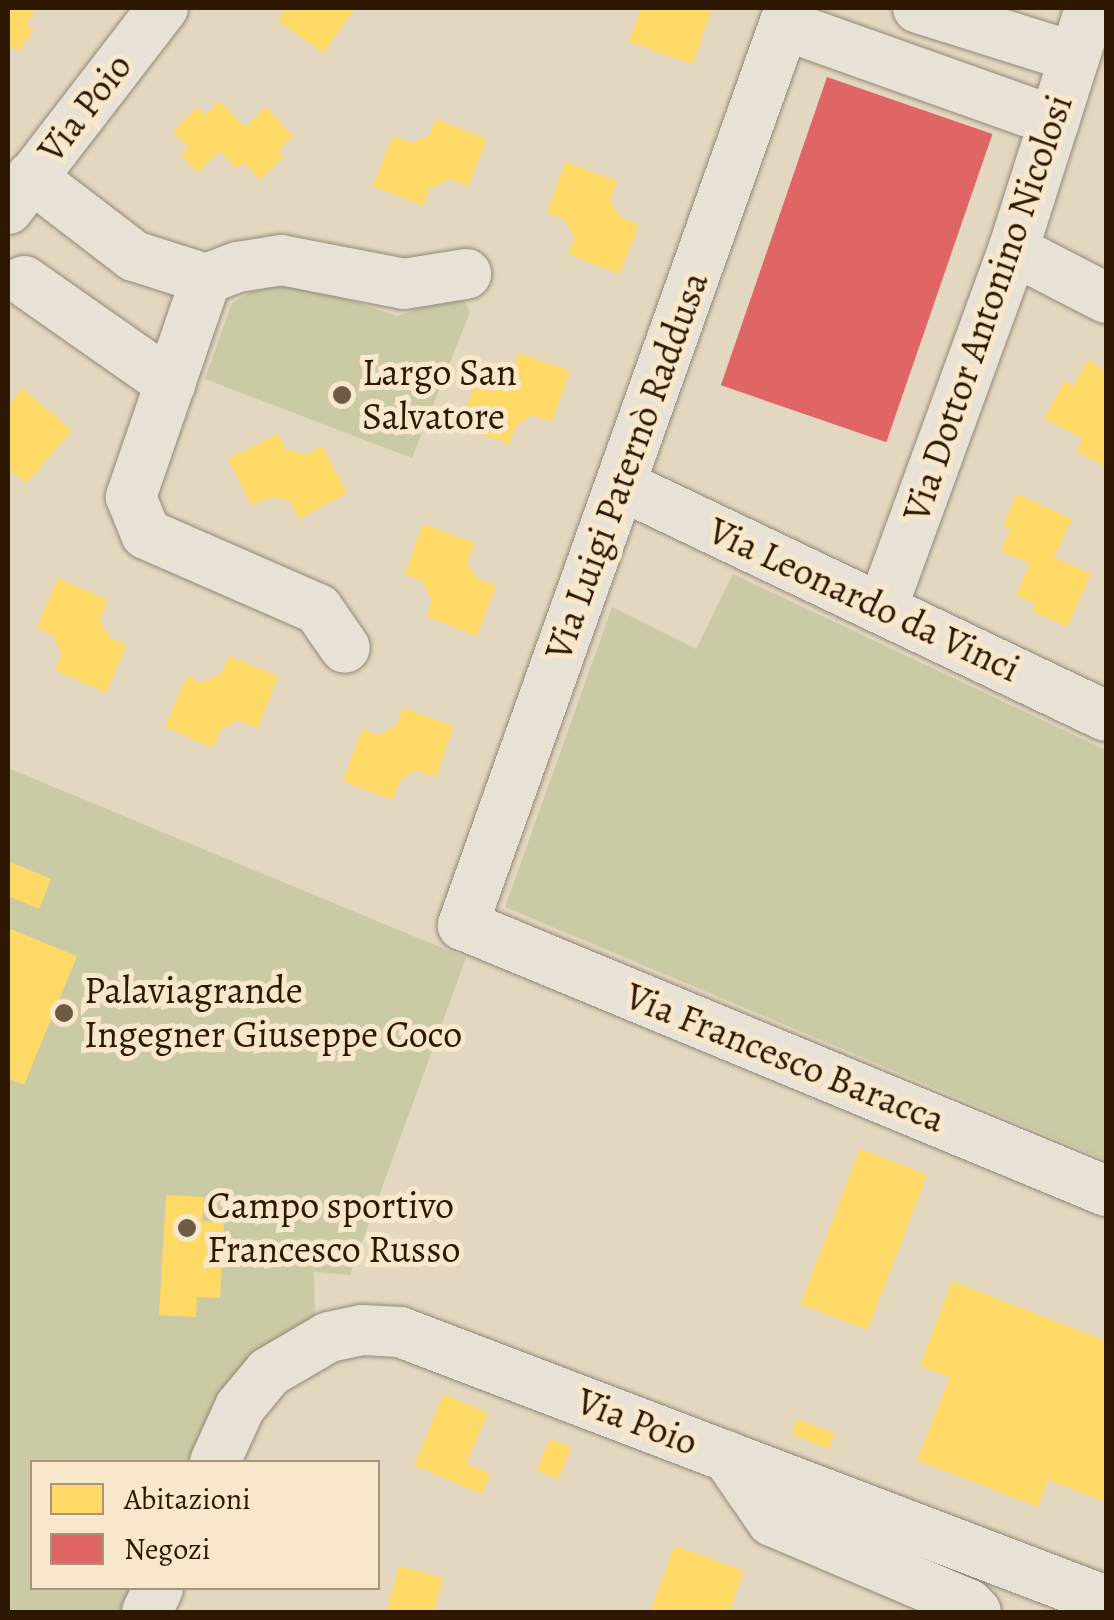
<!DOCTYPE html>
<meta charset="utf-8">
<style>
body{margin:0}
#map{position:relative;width:1114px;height:1620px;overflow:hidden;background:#e3d7bf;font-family:Alegreya,serif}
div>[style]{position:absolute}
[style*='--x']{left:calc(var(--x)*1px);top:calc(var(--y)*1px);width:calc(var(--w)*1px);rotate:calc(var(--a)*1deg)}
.green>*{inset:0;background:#cacba5}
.homes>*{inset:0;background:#ffd966;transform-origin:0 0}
.shops>*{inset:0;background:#e06666;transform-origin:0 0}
.roads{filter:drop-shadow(0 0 2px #928878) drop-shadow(0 0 2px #928878)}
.minor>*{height:50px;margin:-25px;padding:0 25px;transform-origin:25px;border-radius:25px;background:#e8e2d6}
.dots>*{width:28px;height:28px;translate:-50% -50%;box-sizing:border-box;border:5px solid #f7e8cc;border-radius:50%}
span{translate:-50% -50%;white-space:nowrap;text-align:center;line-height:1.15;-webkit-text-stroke:10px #f7e8cc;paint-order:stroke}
.street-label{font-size:38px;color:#2e1802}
.poi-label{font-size:38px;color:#2e1802}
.left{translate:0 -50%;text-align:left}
.frame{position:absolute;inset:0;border:10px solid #2e1802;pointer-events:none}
.legend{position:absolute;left:30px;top:1460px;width:350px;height:130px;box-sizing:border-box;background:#f7e8cc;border:2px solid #a7957b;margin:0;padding:12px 18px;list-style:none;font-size:30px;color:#2e1802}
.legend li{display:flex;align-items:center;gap:20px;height:50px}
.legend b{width:50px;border:2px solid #a7957b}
</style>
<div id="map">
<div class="green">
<div style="clip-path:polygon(290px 285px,310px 287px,397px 316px,451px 298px,464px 301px,470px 312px,412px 458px,205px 379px,232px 303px,253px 291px)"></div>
<div style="clip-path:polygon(733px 574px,1106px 750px,1106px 1160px,505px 907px,612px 607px,696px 649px)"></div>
<div style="clip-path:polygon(8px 768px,466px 958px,350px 1275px,314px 1272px,315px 1316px,258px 1352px,209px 1417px,188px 1462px,32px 1462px,32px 1588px,132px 1588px,121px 1612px,8px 1612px)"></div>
</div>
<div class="homes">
<div style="clip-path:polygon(8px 8px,36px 8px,26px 24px,34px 29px,19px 51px,12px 47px,8px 53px)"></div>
<div style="clip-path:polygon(287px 8px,355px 8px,324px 53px,278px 21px)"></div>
<div style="clip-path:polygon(641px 8px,712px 8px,693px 64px,629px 42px)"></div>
<div style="clip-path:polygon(219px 101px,245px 127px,266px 107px,293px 136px,278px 151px,284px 157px,260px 180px,243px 162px,237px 169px,220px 151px,198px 172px,181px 155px,189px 148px,173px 131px,197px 107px,205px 115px)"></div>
<div style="clip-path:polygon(436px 119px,487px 139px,468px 186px,450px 179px,429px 189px,423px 206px,373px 186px,393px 136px,412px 143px,429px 136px)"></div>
<div style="clip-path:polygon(566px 162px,617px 181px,610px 201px,620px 217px,639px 225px,619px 274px,568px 254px,575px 238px,564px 219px,547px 213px)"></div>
<div style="clip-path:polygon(519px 353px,570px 371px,552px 422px,531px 415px,516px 426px,509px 444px,459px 426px,479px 374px,495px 380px,513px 370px)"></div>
<div style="clip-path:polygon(1088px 360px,1106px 371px,1106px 467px,1077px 451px,1083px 439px,1044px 418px,1065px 381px,1074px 386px)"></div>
<div style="clip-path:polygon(22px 388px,72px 431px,26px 483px,8px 469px,8px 407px)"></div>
<div style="clip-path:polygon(278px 434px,286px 449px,306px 455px,322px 446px,347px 493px,299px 519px,289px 500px,270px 497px,252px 506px,228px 459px)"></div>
<div style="clip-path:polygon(1017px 494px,1072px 519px,1054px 557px,1091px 574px,1067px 627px,1032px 611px,1036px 604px,1016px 595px,1030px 564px,1001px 551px,1010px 529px,1003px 526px)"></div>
<div style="clip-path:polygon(423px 524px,475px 543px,467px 563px,478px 579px,496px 586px,477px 636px,426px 616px,432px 600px,422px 581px,405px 574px)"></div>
<div style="clip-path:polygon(58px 578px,108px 600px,100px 620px,109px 637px,127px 645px,106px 693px,55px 670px,62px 655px,53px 635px,37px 628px)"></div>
<div style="clip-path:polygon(229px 656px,278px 676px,258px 728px,238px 720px,221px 729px,213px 748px,165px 727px,187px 676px,202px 683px,222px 673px)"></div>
<div style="clip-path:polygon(403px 708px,454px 726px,436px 777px,415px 770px,400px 781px,392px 800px,343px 781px,362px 729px,379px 735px,397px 725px)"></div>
<div style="clip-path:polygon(8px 861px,51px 879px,39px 909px,11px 897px,8px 905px)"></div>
<div style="clip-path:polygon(8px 928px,77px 956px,24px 1085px,8px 1078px)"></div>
<div style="left:860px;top:1149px;width:72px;height:166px;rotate:21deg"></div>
<div style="clip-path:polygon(166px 1195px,204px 1197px,202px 1221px,224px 1223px,220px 1298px,197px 1297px,196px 1317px,159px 1315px)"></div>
<div style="clip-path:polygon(952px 1281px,1106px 1341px,1106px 1502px,1048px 1480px,1038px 1507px,917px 1460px,950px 1377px,920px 1366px)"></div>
<div style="clip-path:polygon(444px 1394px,488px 1413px,466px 1464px,490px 1474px,482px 1494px,414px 1465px)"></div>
<div style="left:797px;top:1419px;width:41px;height:16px;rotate:22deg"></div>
<div style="left:550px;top:1439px;width:23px;height:34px;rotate:23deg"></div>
<div style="clip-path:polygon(675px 1546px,744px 1571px,729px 1612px,650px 1612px)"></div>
<div style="clip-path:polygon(399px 1566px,443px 1578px,434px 1612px,386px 1612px)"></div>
</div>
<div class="shops">
<div style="left:827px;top:77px;width:175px;height:326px;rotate:19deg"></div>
</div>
<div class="roads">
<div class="minor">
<div style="--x:790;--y:8;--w:974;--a:109.63"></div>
<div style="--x:463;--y:925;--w:696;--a:22.47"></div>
<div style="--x:918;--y:8;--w:164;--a:17.4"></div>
<div style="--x:784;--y:25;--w:287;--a:19.6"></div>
<div style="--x:31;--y:177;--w:130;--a:37.5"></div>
<div style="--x:134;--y:256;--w:76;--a:17.7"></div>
<div style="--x:206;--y:279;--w:231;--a:109"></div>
<div style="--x:131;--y:497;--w:40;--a:68"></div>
<div style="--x:146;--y:534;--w:188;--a:23.6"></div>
<div style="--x:318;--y:609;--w:47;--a:55.3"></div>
<div style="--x:8;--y:209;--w:254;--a:-52.4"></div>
<div style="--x:1013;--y:250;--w:105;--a:27.3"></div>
<div style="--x:206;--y:279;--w:34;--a:-21"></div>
<div style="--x:238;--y:267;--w:44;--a:-9.2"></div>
<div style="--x:281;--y:260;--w:125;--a:11"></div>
<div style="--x:404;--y:284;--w:63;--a:-9.2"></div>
<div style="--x:24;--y:281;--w:179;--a:35"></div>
<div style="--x:621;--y:485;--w:537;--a:25.47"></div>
<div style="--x:882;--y:608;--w:381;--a:-69.9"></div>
<div style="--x:1013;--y:250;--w:254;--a:-72.3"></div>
<div style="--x:727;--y:1456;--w:79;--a:55.3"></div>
<div style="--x:772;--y:1521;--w:213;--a:23"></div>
<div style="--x:968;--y:1604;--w:11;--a:45"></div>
<div style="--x:215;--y:1462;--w:60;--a:-65.6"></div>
<div style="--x:240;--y:1407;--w:45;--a:-50.4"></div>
<div style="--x:269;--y:1372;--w:69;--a:-30.3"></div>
<div style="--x:329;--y:1337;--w:34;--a:-12"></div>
<div style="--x:362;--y:1330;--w:38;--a:3"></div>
<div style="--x:400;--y:1332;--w:756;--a:20.86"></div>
<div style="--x:147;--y:1612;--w:26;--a:-65"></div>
</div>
</div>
<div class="dots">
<div style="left:342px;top:395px;background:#6d5b44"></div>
<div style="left:64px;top:1013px;background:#6d5b44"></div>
<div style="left:187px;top:1228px;background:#6d5b44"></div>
</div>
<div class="street-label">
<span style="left:85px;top:108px;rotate:-52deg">Via Poio</span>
<span style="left:988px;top:308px;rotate:-71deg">Via Dottor Antonino Nicolosi</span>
<span style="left:627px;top:466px;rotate:-70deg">Via Luigi Paternò Raddusa</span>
<span style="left:864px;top:600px;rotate:25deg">Via Leonardo da Vinci</span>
<span style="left:785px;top:1058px;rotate:22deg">Via Francesco Baracca</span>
<span style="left:637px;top:1422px;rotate:21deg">Via Poio</span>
</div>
<div class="poi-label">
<span class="left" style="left:362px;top:395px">Largo San<br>Salvatore</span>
<span class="left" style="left:84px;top:1013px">Palaviagrande<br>Ingegner Giuseppe Coco</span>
<span class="left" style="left:207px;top:1228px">Campo sportivo<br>Francesco Russo</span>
</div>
<div class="frame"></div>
<ul class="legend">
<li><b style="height:28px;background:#ffd966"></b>Abitazioni</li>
<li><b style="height:28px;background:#e06666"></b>Negozi</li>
</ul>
</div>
